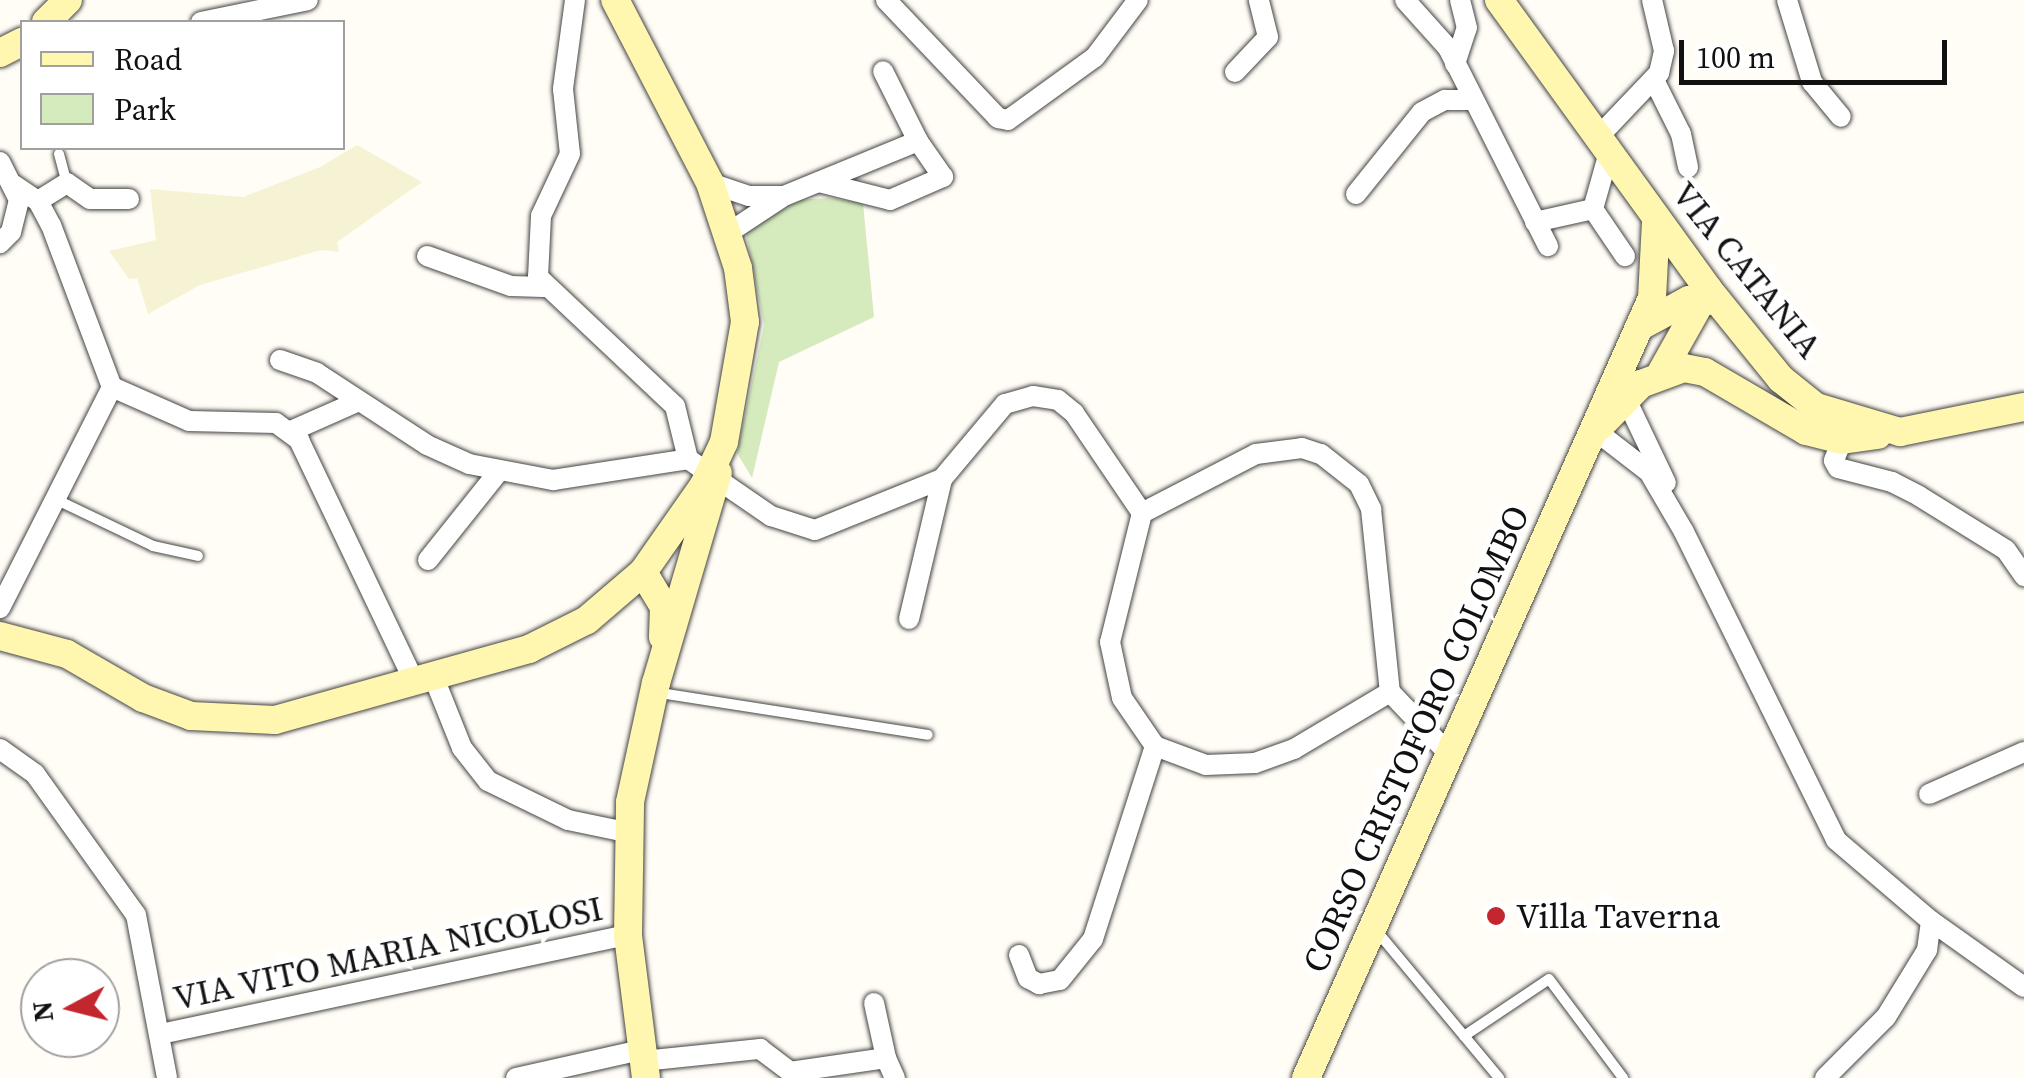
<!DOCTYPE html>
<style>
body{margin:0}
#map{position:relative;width:2024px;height:1078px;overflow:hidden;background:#fffdf5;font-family:"Source Serif 4",serif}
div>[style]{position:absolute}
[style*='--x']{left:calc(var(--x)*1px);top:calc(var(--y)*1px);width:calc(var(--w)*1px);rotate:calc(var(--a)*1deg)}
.farmland>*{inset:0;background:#f6f3d4}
.green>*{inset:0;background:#d5ebbd}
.roads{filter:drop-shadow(0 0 2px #444) drop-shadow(0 0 2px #444)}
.lane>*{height:10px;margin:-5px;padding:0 5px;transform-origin:5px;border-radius:5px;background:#fff}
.street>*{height:20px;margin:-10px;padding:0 10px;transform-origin:10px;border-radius:10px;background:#fff}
.secondary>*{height:28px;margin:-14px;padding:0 14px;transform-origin:14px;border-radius:14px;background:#fff6b0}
.dots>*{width:28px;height:28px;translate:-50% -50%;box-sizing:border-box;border:5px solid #fff;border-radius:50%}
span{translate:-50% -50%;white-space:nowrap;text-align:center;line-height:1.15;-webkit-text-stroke:10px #fff;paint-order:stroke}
.street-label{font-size:35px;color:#111}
.poi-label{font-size:35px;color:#111}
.left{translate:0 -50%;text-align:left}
.legend{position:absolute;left:20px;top:20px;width:325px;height:130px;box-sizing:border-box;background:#fff;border:2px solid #a0a0a0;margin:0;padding:12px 18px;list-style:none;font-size:30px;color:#111}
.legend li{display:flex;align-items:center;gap:20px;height:50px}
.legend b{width:50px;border:2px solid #a0a0a0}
.north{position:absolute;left:20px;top:958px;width:100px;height:100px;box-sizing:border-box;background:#fff;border:2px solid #a0a0a0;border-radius:50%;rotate:263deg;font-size:28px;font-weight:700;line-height:40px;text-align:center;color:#111}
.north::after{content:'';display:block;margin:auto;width:35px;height:45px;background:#c4262e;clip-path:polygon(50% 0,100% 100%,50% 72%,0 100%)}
.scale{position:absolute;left:1679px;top:40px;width:268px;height:45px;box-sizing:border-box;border:5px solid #111;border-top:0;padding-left:12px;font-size:30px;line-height:35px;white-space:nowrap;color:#111;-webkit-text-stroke:8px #fff;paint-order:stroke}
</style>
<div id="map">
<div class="farmland">
<div style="clip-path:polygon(357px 145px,422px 182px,337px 242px,339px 252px,321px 250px,200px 285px,148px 314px,137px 278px,129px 279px,109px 251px,156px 240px,150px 189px,243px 197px,320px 167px)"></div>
</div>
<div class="green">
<div style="clip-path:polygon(829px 198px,863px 203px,874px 317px,779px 362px,752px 478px,737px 453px,764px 325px,746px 232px,798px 200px)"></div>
</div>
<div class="roads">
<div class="lane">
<div style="--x:59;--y:154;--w:30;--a:75"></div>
<div style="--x:55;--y:499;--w:109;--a:25.6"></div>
<div style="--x:153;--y:546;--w:46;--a:12.5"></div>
<div style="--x:654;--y:692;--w:277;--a:8.9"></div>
<div style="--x:1375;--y:929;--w:194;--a:50.2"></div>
<div style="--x:1464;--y:1036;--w:102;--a:-33.8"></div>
<div style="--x:1549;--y:979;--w:124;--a:53.2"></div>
</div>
<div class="street">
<div style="--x:575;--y:0;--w:90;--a:97.7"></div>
<div style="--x:563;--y:89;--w:65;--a:83.9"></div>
<div style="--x:570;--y:154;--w:68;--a:115.1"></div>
<div style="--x:541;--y:216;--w:61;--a:92.8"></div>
<div style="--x:538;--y:277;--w:188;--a:43.3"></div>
<div style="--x:675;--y:406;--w:55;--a:76.2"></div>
<div style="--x:886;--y:0;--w:163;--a:46.5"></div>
<div style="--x:998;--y:118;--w:10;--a:11"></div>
<div style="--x:1008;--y:120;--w:107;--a:-35.9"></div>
<div style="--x:1095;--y:57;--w:71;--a:-53"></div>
<div style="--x:1405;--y:0;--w:64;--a:48.1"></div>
<div style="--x:1448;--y:48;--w:222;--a:63.2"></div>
<div style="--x:1787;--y:0;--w:86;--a:73"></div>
<div style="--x:1812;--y:82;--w:45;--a:50.4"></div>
<div style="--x:201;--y:22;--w:109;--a:-11.6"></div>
<div style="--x:1455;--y:64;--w:38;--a:-72"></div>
<div style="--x:1467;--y:28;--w:29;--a:-104"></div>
<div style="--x:1235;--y:72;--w:48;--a:-46.7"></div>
<div style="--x:1268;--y:37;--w:38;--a:-104"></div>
<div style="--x:1654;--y:80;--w:60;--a:63.4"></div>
<div style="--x:1681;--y:134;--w:34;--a:78"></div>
<div style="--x:1600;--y:135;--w:86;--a:-46.4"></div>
<div style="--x:1659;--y:73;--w:23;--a:-77"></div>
<div style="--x:1664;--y:51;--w:52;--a:-103.2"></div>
<div style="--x:0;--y:162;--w:42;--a:63.4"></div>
<div style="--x:19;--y:200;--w:33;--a:104"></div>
<div style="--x:11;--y:232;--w:16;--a:135"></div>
<div style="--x:819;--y:182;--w:73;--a:14.2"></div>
<div style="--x:890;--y:200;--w:58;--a:-23.5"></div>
<div style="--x:943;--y:177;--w:44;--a:-124.8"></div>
<div style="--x:710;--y:183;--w:41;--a:18.4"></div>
<div style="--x:749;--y:196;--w:35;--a:0"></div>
<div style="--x:784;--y:196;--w:145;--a:-22.3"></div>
<div style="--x:918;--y:141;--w:78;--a:-116.6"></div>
<div style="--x:14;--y:185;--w:29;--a:34"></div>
<div style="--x:38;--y:201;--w:27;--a:62"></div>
<div style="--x:51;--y:225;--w:173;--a:69.4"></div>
<div style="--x:112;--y:387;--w:84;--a:23.8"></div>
<div style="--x:189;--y:421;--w:87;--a:1.3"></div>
<div style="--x:276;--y:423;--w:29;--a:36"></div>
<div style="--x:299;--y:440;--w:269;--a:64.5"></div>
<div style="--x:1356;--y:194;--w:105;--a:-51.2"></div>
<div style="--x:1422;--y:112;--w:26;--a:-28"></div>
<div style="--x:1445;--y:100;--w:26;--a:0"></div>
<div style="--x:38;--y:201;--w:34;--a:-32"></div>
<div style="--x:67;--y:183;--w:28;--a:35"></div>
<div style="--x:90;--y:199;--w:39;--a:0"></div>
<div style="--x:1593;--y:209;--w:57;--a:55.8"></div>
<div style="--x:1535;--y:222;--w:59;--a:-12.6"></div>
<div style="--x:1593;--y:209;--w:62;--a:-74.2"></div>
<div style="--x:728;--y:233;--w:64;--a:-33.4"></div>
<div style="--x:427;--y:256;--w:89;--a:19.7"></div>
<div style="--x:511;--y:286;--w:32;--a:2"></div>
<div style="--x:280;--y:360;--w:39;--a:19"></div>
<div style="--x:317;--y:373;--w:131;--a:33.2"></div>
<div style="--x:427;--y:445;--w:46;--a:24.3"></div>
<div style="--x:469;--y:464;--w:86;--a:10.8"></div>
<div style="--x:553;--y:480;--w:137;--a:-8.8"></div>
<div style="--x:1625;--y:397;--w:95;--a:64.5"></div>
<div style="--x:1847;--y:428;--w:35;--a:112"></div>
<div style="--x:1834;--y:461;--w:8;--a:60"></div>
<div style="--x:1838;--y:468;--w:56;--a:14.5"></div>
<div style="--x:1892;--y:482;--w:30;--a:27"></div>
<div style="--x:1919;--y:496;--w:102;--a:31.8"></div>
<div style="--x:2006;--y:550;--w:32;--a:55"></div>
<div style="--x:291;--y:431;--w:74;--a:-23.8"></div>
<div style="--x:1596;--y:431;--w:67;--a:37.7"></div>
<div style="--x:1649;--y:472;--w:69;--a:59.7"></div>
<div style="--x:1684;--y:532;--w:343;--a:63.7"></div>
<div style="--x:1836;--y:840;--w:125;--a:40.5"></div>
<div style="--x:1931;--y:921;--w:114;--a:35.4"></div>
<div style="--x:688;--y:459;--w:101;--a:34.5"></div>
<div style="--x:771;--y:516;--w:46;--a:17.7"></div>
<div style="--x:815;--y:530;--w:137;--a:-21.9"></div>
<div style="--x:942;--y:479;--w:98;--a:-50"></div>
<div style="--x:1005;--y:404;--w:29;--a:-16"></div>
<div style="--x:1033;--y:396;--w:25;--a:9"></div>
<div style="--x:1058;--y:400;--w:21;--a:39"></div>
<div style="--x:1074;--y:413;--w:121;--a:55.8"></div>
<div style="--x:1142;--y:513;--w:128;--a:-27.4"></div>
<div style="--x:1256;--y:454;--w:46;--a:-7.4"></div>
<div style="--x:1302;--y:448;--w:20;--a:18"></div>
<div style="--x:1321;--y:454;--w:48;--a:38.3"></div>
<div style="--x:1359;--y:484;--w:28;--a:64"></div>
<div style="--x:1371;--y:509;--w:184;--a:84.1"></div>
<div style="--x:1390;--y:692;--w:84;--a:46.4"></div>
<div style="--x:1142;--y:513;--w:133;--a:103.9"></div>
<div style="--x:1110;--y:642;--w:57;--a:77.9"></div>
<div style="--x:1122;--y:698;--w:58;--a:55.5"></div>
<div style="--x:1155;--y:746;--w:54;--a:20.4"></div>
<div style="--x:1206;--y:765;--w:49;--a:-2.3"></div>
<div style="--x:1255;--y:763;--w:41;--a:-19.7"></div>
<div style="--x:1294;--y:749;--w:112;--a:-30.7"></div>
<div style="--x:428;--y:560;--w:114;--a:-51.4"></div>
<div style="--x:0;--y:608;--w:248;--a:-63.1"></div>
<div style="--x:909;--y:619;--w:144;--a:-76.7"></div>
<div style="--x:434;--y:678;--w:75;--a:68.2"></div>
<div style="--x:462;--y:748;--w:42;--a:51.8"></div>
<div style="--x:488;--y:781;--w:89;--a:26"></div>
<div style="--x:568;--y:820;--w:59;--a:11.7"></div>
<div style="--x:0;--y:749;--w:43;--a:35.5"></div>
<div style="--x:35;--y:774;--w:173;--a:54.4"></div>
<div style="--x:136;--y:915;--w:166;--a:79.2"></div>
<div style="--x:1929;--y:794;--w:104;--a:-23.9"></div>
<div style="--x:1019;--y:955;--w:25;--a:69"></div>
<div style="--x:1028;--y:978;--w:13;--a:29"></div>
<div style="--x:1039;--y:984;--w:21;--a:-11"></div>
<div style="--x:1060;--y:980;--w:53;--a:-51.2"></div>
<div style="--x:1093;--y:939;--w:203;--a:-72.2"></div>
<div style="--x:874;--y:1003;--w:56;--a:77.7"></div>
<div style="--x:161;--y:1034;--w:477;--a:-12"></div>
<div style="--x:643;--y:1061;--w:118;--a:-5.9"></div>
<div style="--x:760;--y:1049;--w:38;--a:37"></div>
<div style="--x:790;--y:1072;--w:97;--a:-8.3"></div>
<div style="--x:886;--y:1058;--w:22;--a:66"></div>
<div style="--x:516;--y:1078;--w:128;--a:-12.6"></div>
<div style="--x:1825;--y:1078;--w:86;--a:-45"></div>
<div style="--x:1886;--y:1017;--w:79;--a:-58.5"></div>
<div style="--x:1927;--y:950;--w:29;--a:-82"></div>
</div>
<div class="secondary">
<div style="--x:1499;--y:0;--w:357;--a:54.1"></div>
<div style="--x:1708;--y:289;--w:116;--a:51"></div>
<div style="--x:1781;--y:379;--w:45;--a:38.7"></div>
<div style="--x:1816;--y:407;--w:88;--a:16.6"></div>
<div style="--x:1900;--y:432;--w:126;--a:-11.4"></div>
<div style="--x:46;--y:22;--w:31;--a:-45"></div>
<div style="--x:0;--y:53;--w:25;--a:-27"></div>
<div style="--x:1639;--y:327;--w:57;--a:-28.4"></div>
<div style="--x:1689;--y:300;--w:28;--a:2"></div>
<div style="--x:1662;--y:371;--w:94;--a:-60.7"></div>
<div style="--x:1600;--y:426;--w:59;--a:-45.7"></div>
<div style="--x:1641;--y:384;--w:46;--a:-20.4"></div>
<div style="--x:1684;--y:368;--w:21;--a:11"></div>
<div style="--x:1705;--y:372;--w:117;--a:30.3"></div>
<div style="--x:1806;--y:431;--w:37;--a:14"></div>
<div style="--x:1842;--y:440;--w:36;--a:-8"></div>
<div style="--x:643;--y:572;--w:41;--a:59"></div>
<div style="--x:664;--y:607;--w:30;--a:92"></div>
<div style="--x:0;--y:636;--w:69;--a:15"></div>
<div style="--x:67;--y:654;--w:88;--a:30.1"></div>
<div style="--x:143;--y:698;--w:51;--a:20.6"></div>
<div style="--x:191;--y:716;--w:84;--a:2.7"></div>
<div style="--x:275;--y:720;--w:264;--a:-15.6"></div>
<div style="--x:529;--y:649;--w:65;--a:-26.6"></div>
<div style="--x:587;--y:620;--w:74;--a:-40.6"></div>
<div style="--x:643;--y:572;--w:106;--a:-55"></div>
<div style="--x:704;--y:485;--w:47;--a:-65.1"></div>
<div style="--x:724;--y:442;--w:122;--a:-80.1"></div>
<div style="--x:745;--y:322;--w:54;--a:-97.4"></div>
<div style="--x:738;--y:268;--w:89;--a:-108.2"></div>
<div style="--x:710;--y:183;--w:206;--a:-117.4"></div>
<div style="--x:646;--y:1078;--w:144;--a:-97.2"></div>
<div style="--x:628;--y:935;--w:133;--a:-89.1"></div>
<div style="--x:630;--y:802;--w:122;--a:-77.7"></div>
<div style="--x:656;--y:683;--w:219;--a:-73.6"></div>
<div style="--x:1306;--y:1078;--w:853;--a:-66.08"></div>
<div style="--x:1652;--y:298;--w:76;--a:-87"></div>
</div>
</div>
<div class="dots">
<div style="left:1496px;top:916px;background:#c4262e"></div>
</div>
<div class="street-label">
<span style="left:1747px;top:270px;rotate:51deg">VIA CATANIA</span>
<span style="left:1416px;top:739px;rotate:-66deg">CORSO CRISTOFORO COLOMBO</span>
<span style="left:388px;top:953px;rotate:-12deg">VIA VITO MARIA NICOLOSI</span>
</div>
<div class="poi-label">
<span class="left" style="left:1516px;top:916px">Villa Taverna</span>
</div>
<ul class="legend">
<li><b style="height:12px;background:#fff6b0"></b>Road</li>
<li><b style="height:28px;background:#d5ebbd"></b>Park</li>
</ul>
<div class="north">N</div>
<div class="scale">100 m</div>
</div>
